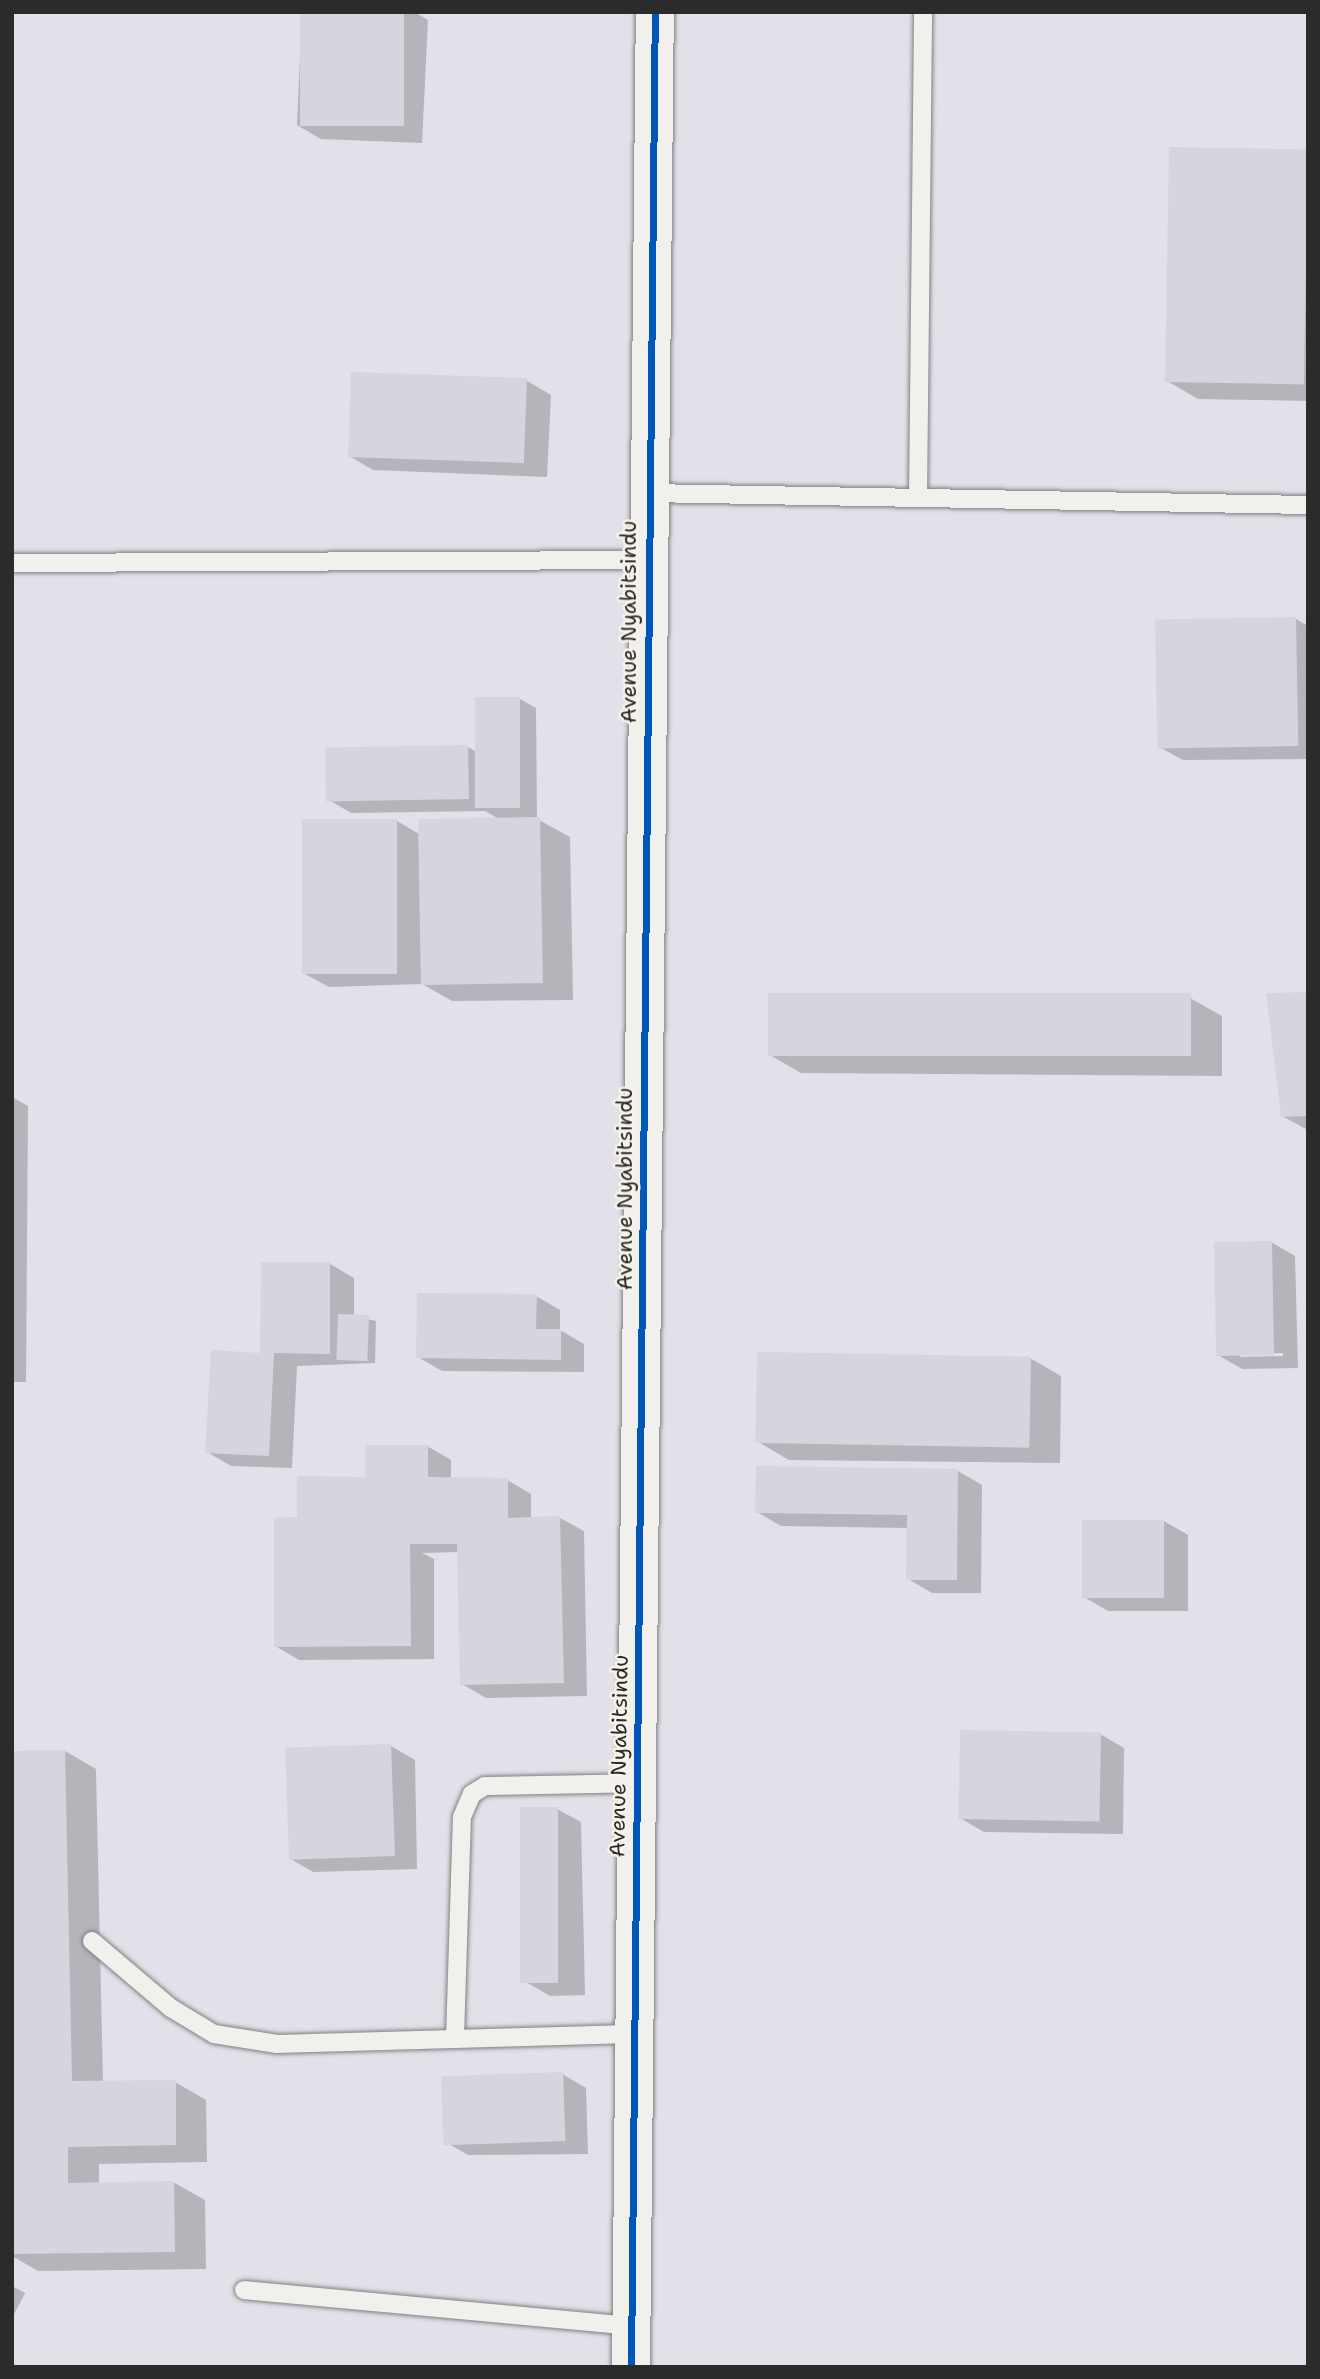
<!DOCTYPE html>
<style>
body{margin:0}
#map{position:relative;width:1320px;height:2379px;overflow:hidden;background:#eae9e9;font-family:"Shantell Sans",sans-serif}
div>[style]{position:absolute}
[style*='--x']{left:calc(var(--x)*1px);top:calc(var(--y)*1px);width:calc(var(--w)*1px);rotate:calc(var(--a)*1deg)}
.built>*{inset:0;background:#e2e1ea;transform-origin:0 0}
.shadow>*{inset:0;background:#0003;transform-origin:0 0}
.building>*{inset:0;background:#d5d5de;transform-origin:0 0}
.roads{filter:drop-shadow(0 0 2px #818080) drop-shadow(0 0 2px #818080)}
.service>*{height:18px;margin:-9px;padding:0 9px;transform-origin:9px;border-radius:9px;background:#f1f0ec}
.tertiary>*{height:38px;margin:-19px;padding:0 19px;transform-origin:19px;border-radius:19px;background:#f1f0ec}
.cycleway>*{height:7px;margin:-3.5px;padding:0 3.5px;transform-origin:3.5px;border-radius:3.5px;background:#0057b8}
span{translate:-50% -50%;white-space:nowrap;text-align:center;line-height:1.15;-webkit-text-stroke:5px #f7f3e8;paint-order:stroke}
.street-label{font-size:21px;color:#2b2b2b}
.frame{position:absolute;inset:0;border:14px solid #2b2b2b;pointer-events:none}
</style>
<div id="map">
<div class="built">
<div style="left:12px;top:12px;width:1296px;height:2355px"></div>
</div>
<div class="shadow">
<div style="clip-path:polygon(302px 12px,414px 12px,428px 20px,422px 143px,321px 139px,297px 125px)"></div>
<div style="clip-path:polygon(1308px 151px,1308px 401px,1198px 399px,1167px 381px)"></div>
<div style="clip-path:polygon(527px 381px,551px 395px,547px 477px,373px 470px,349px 456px)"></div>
<div style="clip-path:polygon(1296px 619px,1308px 626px,1308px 759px,1183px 760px,1159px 747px)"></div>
<div style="clip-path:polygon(520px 699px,536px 708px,537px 819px,570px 837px,573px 1000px,452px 1001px,422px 984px,329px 987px,305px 974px,397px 821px,419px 834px,499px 819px,485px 811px,351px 813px,327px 799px,468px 747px,478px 753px)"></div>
<div style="clip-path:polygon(1308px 993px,1308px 1129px,1306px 1129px,1282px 1116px)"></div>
<div style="clip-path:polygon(1190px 998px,1222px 1016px,1222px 1076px,801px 1073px,770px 1055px)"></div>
<div style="clip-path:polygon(12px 1097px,28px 1106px,26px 1382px,12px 1382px)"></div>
<div style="clip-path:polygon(evenodd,1271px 1242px,1295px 1256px,1298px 1368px,1242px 1369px,1218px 1355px,1271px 1242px,1283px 1353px,1283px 1356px,1240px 1357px,1240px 1354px,1283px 1353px)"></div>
<div style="clip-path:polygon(330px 1264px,354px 1278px,354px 1316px,376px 1321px,375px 1363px,297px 1366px,292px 1468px,231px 1466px,207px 1452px,262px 1355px)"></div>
<div style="clip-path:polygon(536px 1296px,560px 1310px,560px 1330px,584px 1344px,584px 1372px,442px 1371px,418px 1357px)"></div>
<div style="clip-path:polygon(1030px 1358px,1061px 1376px,1060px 1463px,789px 1460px,758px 1442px)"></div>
<div style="clip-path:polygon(427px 1446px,451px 1460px,451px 1479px,507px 1480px,531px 1494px,531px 1519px,560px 1518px,584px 1531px,587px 1696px,486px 1698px,462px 1684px,459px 1552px,422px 1553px,434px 1559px,434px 1659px,299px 1660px,275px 1646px,306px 1520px,366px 1479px)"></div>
<div style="clip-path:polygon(958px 1471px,982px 1485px,981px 1593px,932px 1593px,908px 1579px,908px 1528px,781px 1526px,757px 1512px)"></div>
<div style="clip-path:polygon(1164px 1521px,1188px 1535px,1188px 1611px,1108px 1611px,1084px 1597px)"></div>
<div style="clip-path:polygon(1100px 1734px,1124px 1748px,1123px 1834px,984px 1832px,960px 1818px)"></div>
<div style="clip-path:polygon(391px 1746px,415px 1760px,417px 1869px,313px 1872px,289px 1858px)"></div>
<div style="clip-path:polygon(65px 1751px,96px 1769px,103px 2083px,175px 2082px,206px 2100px,207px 2162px,99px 2164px,99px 2184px,173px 2182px,205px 2200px,206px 2269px,38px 2271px,12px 2256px,12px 1752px)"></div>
<div style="clip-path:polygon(557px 1809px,581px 1822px,585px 1995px,550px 1996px,526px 1982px)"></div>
<div style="clip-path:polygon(562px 2074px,586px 2088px,588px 2154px,468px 2155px,444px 2141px)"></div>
<div style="left:12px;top:2286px;width:15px;height:81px;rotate:28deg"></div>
</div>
<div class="building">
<div style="left:300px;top:12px;width:104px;height:114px"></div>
<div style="left:1169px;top:147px;width:139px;height:235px;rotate:1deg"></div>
<div style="left:351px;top:372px;width:176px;height:85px;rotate:2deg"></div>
<div style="left:1296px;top:617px;width:129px;height:141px;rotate:89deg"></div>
<div style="left:475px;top:697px;width:45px;height:111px"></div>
<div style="left:468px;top:745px;width:54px;height:143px;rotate:89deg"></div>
<div style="left:540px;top:817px;width:166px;height:122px;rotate:89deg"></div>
<div style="left:397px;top:819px;width:155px;height:95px;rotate:90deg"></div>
<div style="clip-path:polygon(1308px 992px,1308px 1116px,1281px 1117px,1266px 993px)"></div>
<div style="left:768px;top:993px;width:423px;height:63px"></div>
<div style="left:1272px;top:1241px;width:114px;height:58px;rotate:89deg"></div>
<div style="clip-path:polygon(261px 1262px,330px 1262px,330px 1354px,274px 1353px,269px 1456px,205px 1453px,211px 1350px,260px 1353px)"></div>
<div style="clip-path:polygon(417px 1293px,537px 1294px,536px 1329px,561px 1329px,561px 1360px,416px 1358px)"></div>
<div style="left:338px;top:1314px;width:31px;height:46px;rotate:2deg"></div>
<div style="left:757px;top:1352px;width:274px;height:91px;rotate:1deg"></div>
<div style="clip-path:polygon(365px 1445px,428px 1445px,428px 1477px,508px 1478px,508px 1518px,560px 1516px,564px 1683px,460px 1685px,457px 1544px,410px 1544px,411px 1646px,274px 1647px,274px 1518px,297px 1517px,297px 1476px,365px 1477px)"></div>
<div style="clip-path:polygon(756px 1466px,958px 1469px,957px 1580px,906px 1580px,907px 1515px,755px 1513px)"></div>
<div style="left:1082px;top:1520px;width:82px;height:78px"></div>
<div style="left:960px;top:1730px;width:141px;height:89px;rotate:1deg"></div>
<div style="left:391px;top:1744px;width:112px;height:106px;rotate:88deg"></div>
<div style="clip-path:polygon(65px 1750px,72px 2081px,176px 2080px,176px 2145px,68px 2147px,68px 2183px,174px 2181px,175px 2252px,12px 2254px,12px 1751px)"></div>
<div style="left:520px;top:1807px;width:38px;height:176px"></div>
<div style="left:563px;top:2072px;width:69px;height:122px;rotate:88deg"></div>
</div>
<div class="roads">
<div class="service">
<div style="--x:647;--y:493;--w:661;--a:1.04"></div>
<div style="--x:918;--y:498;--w:486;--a:-89.4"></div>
<div style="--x:12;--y:563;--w:635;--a:-0.27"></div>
<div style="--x:92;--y:1941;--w:104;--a:40.3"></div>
<div style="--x:171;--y:2008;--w:50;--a:31.2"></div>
<div style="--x:214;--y:2034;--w:64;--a:9"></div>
<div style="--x:277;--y:2044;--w:354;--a:-1.6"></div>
<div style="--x:455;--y:2038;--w:221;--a:-88.2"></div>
<div style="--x:462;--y:1817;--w:25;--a:-67"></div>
<div style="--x:472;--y:1794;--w:15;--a:-32"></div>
<div style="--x:485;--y:1786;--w:152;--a:-1.1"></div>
<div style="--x:244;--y:2290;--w:390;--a:5.3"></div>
</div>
<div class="tertiary">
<div style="--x:631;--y:2367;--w:2355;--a:-89.42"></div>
</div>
</div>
<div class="cycleway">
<div style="--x:631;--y:2367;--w:2355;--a:-89.42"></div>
</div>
<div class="street-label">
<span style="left:629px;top:622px;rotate:-90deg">Avenue Nyabitsindu</span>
<span style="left:625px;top:1189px;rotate:-90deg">Avenue Nyabitsindu</span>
<span style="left:619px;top:1756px;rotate:-89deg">Avenue Nyabitsindu</span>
</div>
<div class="frame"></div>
</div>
